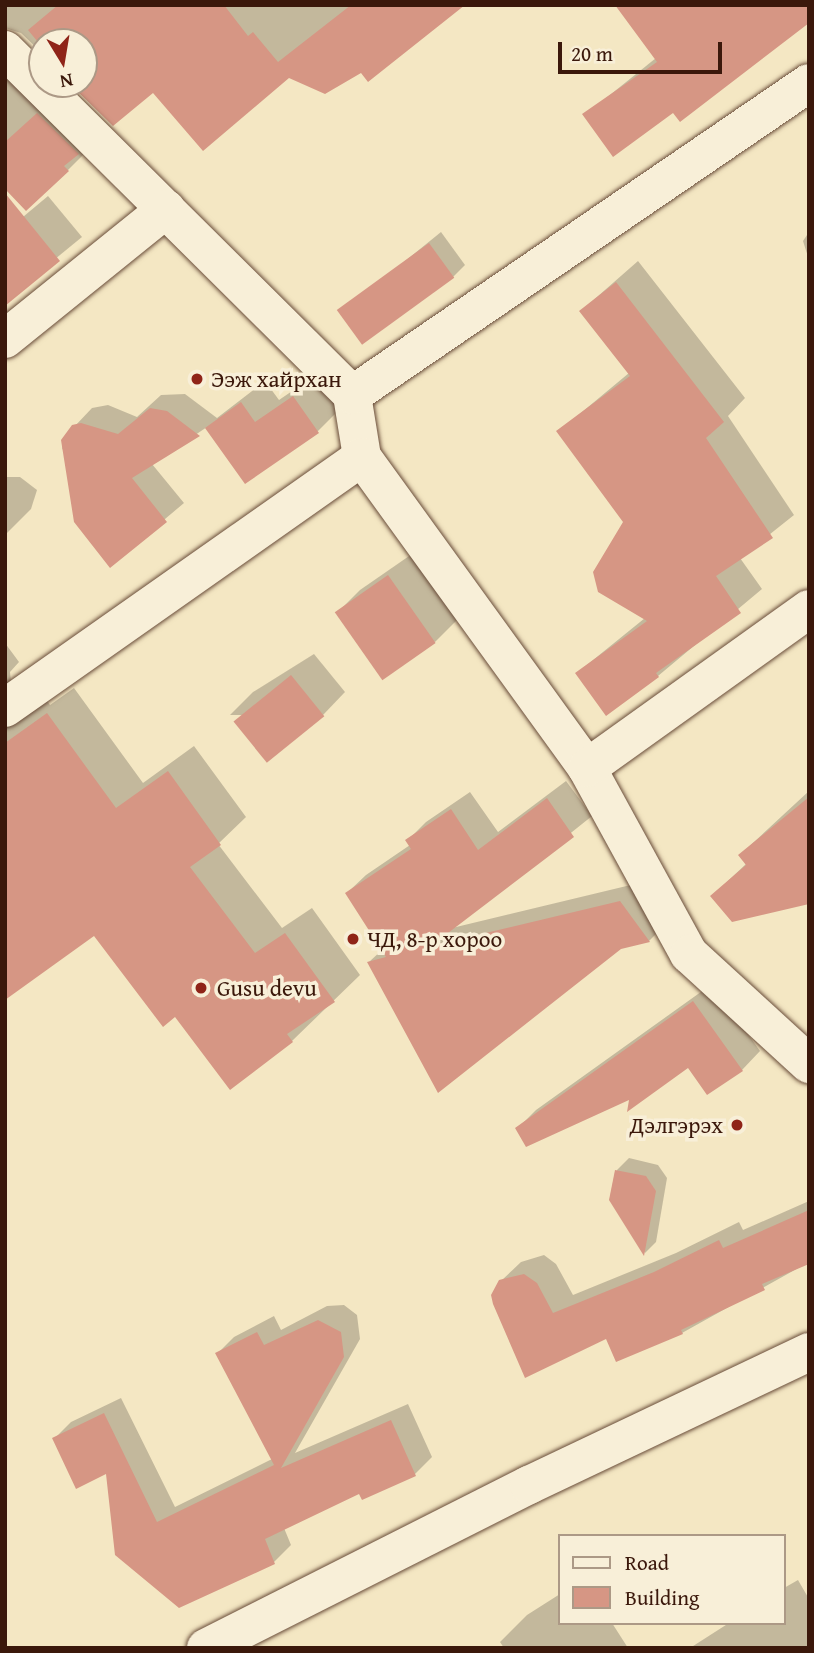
<!DOCTYPE html>
<meta charset="utf-8">
<style>
body{margin:0}
#map{position:relative;width:814px;height:1653px;overflow:hidden;background:#f4e7c3;font-family:"Gentium Book Plus",serif}
div>[style]{position:absolute}
[style*='--x']{left:calc(var(--x)*1px);top:calc(var(--y)*1px);width:calc(var(--w)*1px);rotate:calc(var(--a)*1deg)}
.shadow>*{inset:0;background:#0003}
.building>*{inset:0;background:#d69684;transform-origin:0 0}
.roads{filter:drop-shadow(0 0 2px #694c39) drop-shadow(0 0 2px #694c39)}
.street>*{height:38px;margin:-19px;padding:0 19px;transform-origin:19px;border-radius:19px;background:#f8efd8}
.dots>*{width:19px;height:19px;translate:-50% -50%;box-sizing:border-box;border:4px solid #f8efd8;border-radius:50%}
span{translate:-50% -50%;white-space:nowrap;text-align:center;line-height:1.15;-webkit-text-stroke:7px #f8efd8;paint-order:stroke}
.poi-label{font-size:23px;color:#3b180b}
.left{translate:0 -50%;text-align:left}
.right{translate:-100% -50%;text-align:right}
.frame{position:absolute;inset:0;border:7px solid #3b180b;pointer-events:none}
.legend{position:absolute;left:558px;top:1534px;width:228px;height:91px;box-sizing:border-box;background:#f8efd8;border:2px solid #ac9986;margin:0;padding:9px 12px;list-style:none;font-size:21px;color:#3b180b}
.legend li{display:flex;align-items:center;gap:14px;height:35px}
.legend b{width:35px;border:2px solid #ac9986}
.north{position:absolute;left:28px;top:28px;width:70px;height:70px;box-sizing:border-box;background:#f8efd8;border:2px solid #ac9986;border-radius:50%;rotate:169deg;font-size:19px;font-weight:700;line-height:28px;text-align:center;color:#3b180b}
.north::after{content:'';display:block;margin:auto;width:24px;height:32px;background:#8f2418;clip-path:polygon(50% 0,100% 100%,50% 72%,0 100%)}
.scale{position:absolute;left:558px;top:42px;width:164px;height:32px;box-sizing:border-box;border:4px solid #3b180b;border-top:0;padding-left:9px;font-size:21px;line-height:24px;white-space:nowrap;color:#3b180b;-webkit-text-stroke:5px #f8efd8;paint-order:stroke}
</style>
<div id="map">
<div class="shadow">
<div style="clip-path:polygon(5px 5px,461px 5px,362px 71px,153px 91px,73px 84px,84px 84px,84px 42px,42px 42px,42px 53px,21px 33px,5px 28px)"></div>
<div style="clip-path:polygon(809px 5px,674px 111px,585px 115px,656px 58px)"></div>
<div style="clip-path:polygon(5px 38px,87px 151px,68px 170px,5px 186px)"></div>
<div style="clip-path:polygon(48px 196px,82px 237px,5px 300px,5px 232px)"></div>
<div style="clip-path:polygon(441px 232px,465px 265px,453px 277px,341px 313px)"></div>
<div style="clip-path:polygon(809px 232px,809px 260px,803px 241px)"></div>
<div style="clip-path:polygon(638px 261px,745px 398px,728px 416px,794px 515px,740px 558px,762px 589px,658px 676px,577px 673px,645px 618px,625px 522px,558px 432px,629px 373px,581px 311px)"></div>
<div style="clip-path:polygon(317px 374px,341px 408px,318px 431px,245px 482px,207px 427px,152px 464px,184px 503px,120px 557px,62px 448px,74px 427px,92px 408px,108px 405px,137px 417px,161px 395px,185px 394px,217px 418px,265px 381px,279px 400px)"></div>
<div style="clip-path:polygon(5px 477px,20px 477px,37px 490px,31px 509px,5px 535px)"></div>
<div style="clip-path:polygon(412px 554px,458px 619px,435px 642px,337px 613px,360px 590px)"></div>
<div style="clip-path:polygon(5px 643px,19px 662px,10px 672px,12px 693px,46px 699px,50px 705px,74px 688px,143px 783px,194px 746px,246px 817px,218px 844px,282px 928px,312px 908px,360px 975px,292px 1041px,175px 1014px,5px 844px)"></div>
<div style="clip-path:polygon(314px 654px,345px 692px,323px 715px,230px 715px,253px 692px)"></div>
<div style="clip-path:polygon(566px 781px,592px 816px,452px 928px,639px 883px,668px 922px,649px 941px,620px 948px,369px 962px,383px 949px,347px 893px,366px 875px,410px 845px,407px 841px,426px 822px,470px 792px,498px 832px)"></div>
<div style="clip-path:polygon(809px 791px,809px 902px,712px 896px,747px 863px,740px 855px)"></div>
<div style="clip-path:polygon(712px 984px,760px 1051px,742px 1070px,689px 1065px,632px 1097px,517px 1129px,536px 1110px)"></div>
<div style="clip-path:polygon(629px 1158px,658px 1165px,667px 1178px,656px 1242px,645px 1253px,611px 1200px,617px 1170px)"></div>
<div style="clip-path:polygon(809px 1201px,809px 1262px,682px 1333px,607px 1337px,526px 1376px,501px 1281px,521px 1262px,544px 1255px,556px 1264px,573px 1295px,676px 1253px,739px 1222px,743px 1230px)"></div>
<div style="clip-path:polygon(344px 1305px,357px 1315px,360px 1339px,295px 1453px,408px 1404px,432px 1457px,415px 1474px,360px 1491px,284px 1528px,291px 1545px,274px 1562px,180px 1606px,108px 1471px,54px 1439px,71px 1422px,121px 1398px,175px 1507px,272px 1459px,217px 1354px,234px 1337px,274px 1316px,281px 1330px,327px 1306px)"></div>
<div style="clip-path:polygon(798px 1580px,809px 1599px,809px 1648px,690px 1648px,729px 1623px,784px 1623px,784px 1588px)"></div>
<div style="clip-path:polygon(560px 1594px,560px 1623px,612px 1623px,628px 1648px,504px 1648px,500px 1642px,527px 1615px)"></div>
</div>
<div class="building">
<div style="clip-path:polygon(58px 5px,224px 5px,248px 36px,253px 32px,278px 62px,351px 5px,465px 5px,368px 82px,361px 73px,325px 94px,289px 78px,203px 151px,153px 93px,113px 126px,70px 84px,84px 84px,84px 42px,42px 42px,42px 47px,28px 30px)"></div>
<div style="clip-path:polygon(615px 5px,809px 5px,809px 23px,680px 122px,673px 113px,613px 157px,582px 114px,657px 62px)"></div>
<div style="clip-path:polygon(37px 113px,79px 154px,64px 166px,69px 171px,26px 211px,5px 189px,5px 142px)"></div>
<div style="clip-path:polygon(5px 193px,60px 261px,5px 306px)"></div>
<div style="left:429px;top:243px;width:43px;height:114px;rotate:54deg"></div>
<div style="clip-path:polygon(616px 282px,724px 422px,706px 438px,773px 538px,716px 576px,741px 613px,656px 673px,659px 677px,606px 716px,575px 673px,647px 621px,598px 592px,593px 572px,623px 522px,556px 431px,630px 376px,579px 311px)"></div>
<div style="clip-path:polygon(293px 396px,319px 433px,245px 484px,205px 428px,241px 402px,255px 422px)"></div>
<div style="clip-path:polygon(150px 408px,167px 411px,200px 436px,132px 478px,167px 522px,110px 568px,74px 522px,61px 440px,72px 425px,81px 423px,118px 434px)"></div>
<div style="left:388px;top:575px;width:83px;height:65px;rotate:55deg"></div>
<div style="left:291px;top:675px;width:53px;height:74px;rotate:51deg"></div>
<div style="clip-path:polygon(47px 713px,116px 808px,168px 771px,221px 845px,190px 867px,255px 953px,285px 933px,335px 1002px,287px 1034px,293px 1042px,230px 1090px,175px 1017px,163px 1027px,94px 936px,5px 1000px,5px 743px)"></div>
<div style="clip-path:polygon(809px 797px,809px 904px,732px 922px,710px 896px,746px 865px,738px 855px)"></div>
<div style="clip-path:polygon(547px 798px,574px 837px,431px 946px,620px 901px,650px 942px,621px 949px,438px 1093px,367px 962px,386px 957px,345px 893px,411px 849px,405px 840px,451px 809px,478px 850px)"></div>
<div style="clip-path:polygon(693px 1001px,743px 1071px,707px 1095px,688px 1068px,627px 1112px,629px 1100px,526px 1147px,515px 1128px)"></div>
<div style="clip-path:polygon(615px 1170px,646px 1176px,656px 1191px,644px 1256px,609px 1200px)"></div>
<div style="clip-path:polygon(809px 1210px,809px 1264px,762px 1284px,765px 1290px,681px 1330px,683px 1334px,616px 1362px,606px 1339px,525px 1378px,493px 1304px,491px 1295px,499px 1280px,524px 1274px,537px 1283px,553px 1313px,654px 1272px,719px 1240px,723px 1248px)"></div>
<div style="clip-path:polygon(318px 1320px,341px 1332px,344px 1357px,281px 1468px,391px 1420px,416px 1476px,362px 1500px,359px 1494px,265px 1539px,275px 1564px,179px 1608px,115px 1555px,106px 1474px,76px 1489px,52px 1438px,104px 1413px,157px 1522px,274px 1465px,215px 1353px,257px 1332px,264px 1345px)"></div>
</div>
<div class="roads">
<div class="street">
<div style="--x:5;--y:50;--w:489;--a:44.8"></div>
<div style="--x:352;--y:395;--w:63;--a:80.8"></div>
<div style="--x:362;--y:457;--w:384;--a:54.1"></div>
<div style="--x:587;--y:768;--w:212;--a:61.3"></div>
<div style="--x:689;--y:954;--w:163;--a:42.5"></div>
<div style="--x:5;--y:339;--w:207;--a:-38.9"></div>
<div style="--x:352;--y:395;--w:553;--a:-34.32"></div>
<div style="--x:5;--y:708;--w:436;--a:-35.1"></div>
<div style="--x:587;--y:768;--w:273;--a:-35.6"></div>
<div style="--x:206;--y:1648;--w:362;--a:-26.8"></div>
<div style="--x:529;--y:1485;--w:310;--a:-25.4"></div>
</div>
</div>
<div class="dots">
<div style="left:197px;top:379px;background:#8f2418"></div>
<div style="left:353px;top:939px;background:#8f2418"></div>
<div style="left:201px;top:988px;background:#8f2418"></div>
<div style="left:737px;top:1125px;background:#8f2418"></div>
</div>
<div class="poi-label">
<span class="left" style="left:211px;top:379px">Ээж хайрхан</span>
<span class="left" style="left:367px;top:939px">ЧД, 8-р хороо</span>
<span class="left" style="left:217px;top:988px">Gusu devu</span>
<span class="right" style="left:723px;top:1125px">Дэлгэрэх</span>
</div>
<div class="frame"></div>
<ul class="legend">
<li><b style="height:9px;background:#f8efd8"></b>Road</li>
<li><b style="height:19px;background:#d69684"></b>Building</li>
</ul>
<div class="north">N</div>
<div class="scale">20 m</div>
</div>
